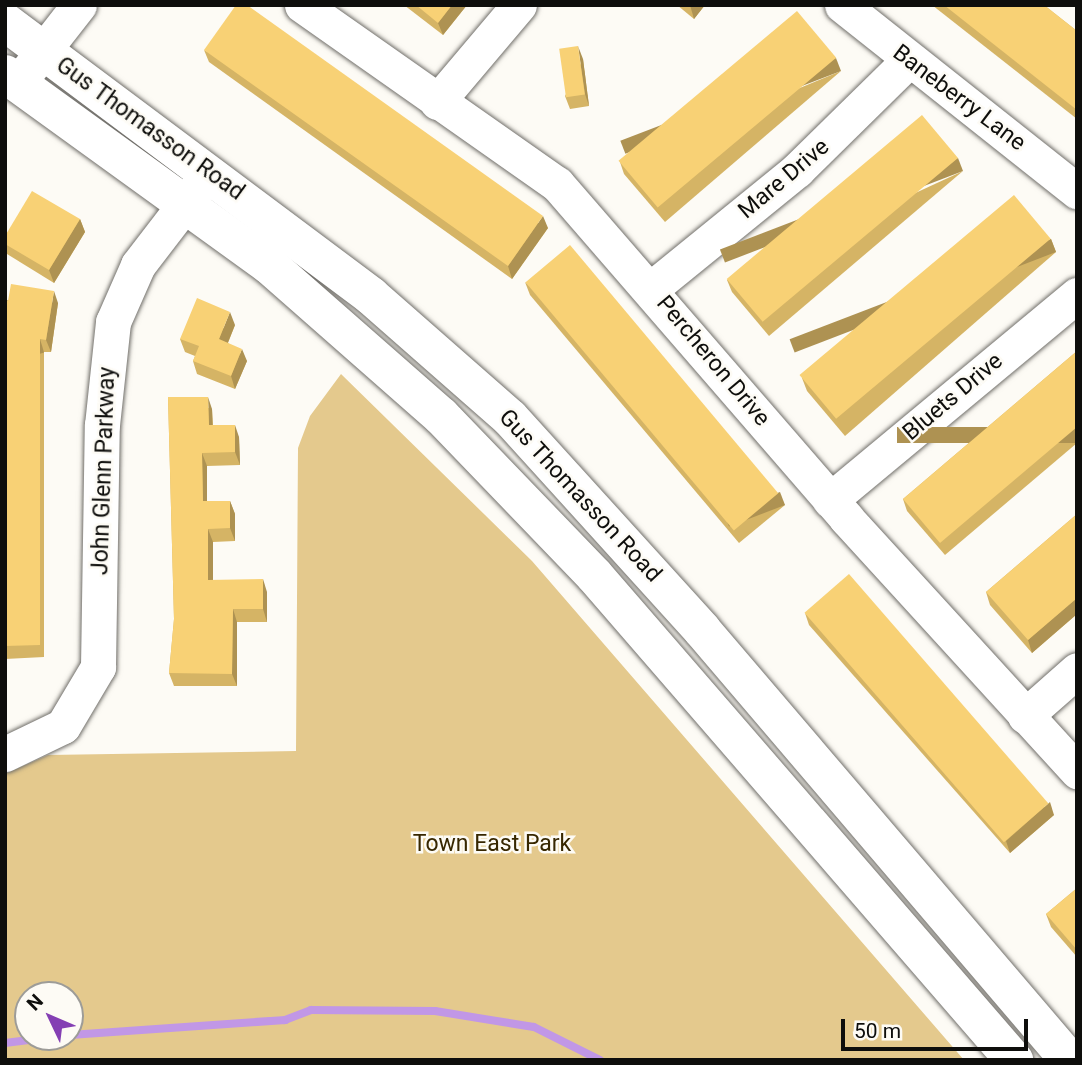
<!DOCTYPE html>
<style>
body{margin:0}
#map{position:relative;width:1082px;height:1065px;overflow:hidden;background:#fdfbf5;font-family:Roboto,sans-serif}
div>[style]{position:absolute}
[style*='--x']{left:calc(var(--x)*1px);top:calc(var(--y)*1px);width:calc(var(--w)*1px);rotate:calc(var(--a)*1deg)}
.green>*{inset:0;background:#e4c98d}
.stream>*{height:8px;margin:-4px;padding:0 4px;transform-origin:4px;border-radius:4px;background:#c197e6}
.roads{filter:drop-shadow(0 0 2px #716f6a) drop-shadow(0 0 2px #716f6a)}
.minor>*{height:35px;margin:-17.5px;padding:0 17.5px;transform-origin:17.5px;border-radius:17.5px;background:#fff}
.major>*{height:38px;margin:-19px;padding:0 19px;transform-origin:19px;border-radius:19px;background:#fff}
.wall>*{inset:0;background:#d5b465}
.shaded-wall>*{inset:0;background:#ae9252;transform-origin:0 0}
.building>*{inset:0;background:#f8d175;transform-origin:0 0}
span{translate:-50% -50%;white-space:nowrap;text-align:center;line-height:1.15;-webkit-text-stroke:5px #fdfbf5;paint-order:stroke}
.street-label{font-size:23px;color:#0e0e0c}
.park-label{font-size:23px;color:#372700}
.frame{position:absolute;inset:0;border:7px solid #0e0e0c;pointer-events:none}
.north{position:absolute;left:14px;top:981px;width:70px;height:70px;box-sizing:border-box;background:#fdfbf5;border:2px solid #9d9c98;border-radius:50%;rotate:314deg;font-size:19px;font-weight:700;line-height:28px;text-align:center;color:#0e0e0c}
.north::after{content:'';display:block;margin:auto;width:24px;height:32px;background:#843fb3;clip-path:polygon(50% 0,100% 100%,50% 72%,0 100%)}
.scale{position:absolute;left:841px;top:1019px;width:187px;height:32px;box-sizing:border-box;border:4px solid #0e0e0c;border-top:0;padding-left:9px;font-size:21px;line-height:24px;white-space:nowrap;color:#0e0e0c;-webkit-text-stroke:5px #fdfbf5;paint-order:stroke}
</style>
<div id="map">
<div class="green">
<div style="clip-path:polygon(evenodd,341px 374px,532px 561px,964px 1060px,5px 1060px,5px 774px,48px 755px,296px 751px,298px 448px,310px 416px,341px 374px,28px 995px,70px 995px,70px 1037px,28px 1037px,28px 995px)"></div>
</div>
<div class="stream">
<div style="--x:70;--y:1035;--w:216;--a:-4"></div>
<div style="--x:285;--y:1020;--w:28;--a:-21"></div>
<div style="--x:311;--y:1010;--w:124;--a:0.5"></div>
<div style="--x:435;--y:1011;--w:100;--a:9.2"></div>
<div style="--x:534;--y:1027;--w:74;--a:26.6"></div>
<div style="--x:5;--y:1043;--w:48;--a:-7.1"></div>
</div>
<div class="roads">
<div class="minor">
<div style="--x:302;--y:5;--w:312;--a:35.1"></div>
<div style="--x:557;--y:184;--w:442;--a:49.1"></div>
<div style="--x:846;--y:518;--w:343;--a:47.6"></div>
<div style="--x:842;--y:5;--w:300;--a:38.4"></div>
<div style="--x:18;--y:83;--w:99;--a:-52"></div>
<div style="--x:437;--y:102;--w:127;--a:-49.8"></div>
<div style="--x:652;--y:288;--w:187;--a:-39.1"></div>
<div style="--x:797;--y:170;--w:156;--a:-44.5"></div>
<div style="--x:830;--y:500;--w:321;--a:-39.7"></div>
<div style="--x:1025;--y:716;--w:69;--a:-41.5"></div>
<div style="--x:5;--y:754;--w:64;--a:-25.8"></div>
<div style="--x:63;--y:726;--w:69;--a:-59.3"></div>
<div style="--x:98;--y:667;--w:242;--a:-89.1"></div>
<div style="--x:102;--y:425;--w:104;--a:-83.9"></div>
<div style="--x:113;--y:322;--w:62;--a:-66.3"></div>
<div style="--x:138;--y:265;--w:103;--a:-52.5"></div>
</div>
<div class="major">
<div style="--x:5;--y:22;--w:457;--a:36.8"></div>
<div style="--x:371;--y:296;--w:185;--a:41.3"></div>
<div style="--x:510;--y:418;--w:286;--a:47.8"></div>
<div style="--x:702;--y:630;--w:565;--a:49.52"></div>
<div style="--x:5;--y:74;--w:326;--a:35.9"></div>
<div style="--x:269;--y:265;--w:229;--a:41.3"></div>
<div style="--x:441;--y:416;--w:221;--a:46.1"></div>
<div style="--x:594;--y:575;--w:642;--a:49.11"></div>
</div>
</div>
<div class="wall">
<div style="clip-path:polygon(404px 5px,467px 5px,443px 35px)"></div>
<div style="clip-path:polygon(677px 5px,705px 5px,694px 19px)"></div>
<div style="clip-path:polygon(932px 5px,1044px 5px,1077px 31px,1077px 119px)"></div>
<div style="clip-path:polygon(204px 50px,548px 228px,512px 279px,209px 62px)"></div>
<div style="clip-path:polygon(583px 59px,589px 106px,570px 109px,565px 96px)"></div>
<div style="clip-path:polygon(841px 71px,665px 222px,624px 174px,620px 162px)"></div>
<div style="clip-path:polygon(963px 171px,769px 336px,732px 292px,727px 280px)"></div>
<div style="clip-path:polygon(80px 219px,85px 232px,54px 283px,7px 254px,5px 251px,5px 236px)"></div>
<div style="clip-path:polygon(1051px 239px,1056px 252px,845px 436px,807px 391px,802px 378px)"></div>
<div style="clip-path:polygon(525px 282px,785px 505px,739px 543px,530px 295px)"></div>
<div style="clip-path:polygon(5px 300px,58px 303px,51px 352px,44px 352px,44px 657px,5px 659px)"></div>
<div style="clip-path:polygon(235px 325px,228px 343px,247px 361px,235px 389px,197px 374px,193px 361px,195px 356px,185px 352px,180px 339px)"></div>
<div style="clip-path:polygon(1077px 351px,1077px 443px,945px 555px,907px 511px,903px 499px)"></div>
<div style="clip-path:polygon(168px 397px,212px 409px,213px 425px,239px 437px,240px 465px,207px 466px,207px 501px,230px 501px,235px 514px,235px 541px,213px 542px,213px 580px,267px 592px,267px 622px,237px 622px,237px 686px,174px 686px,169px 673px,174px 619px)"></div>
<div style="clip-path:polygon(1077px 514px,1077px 614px,1032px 653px,990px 605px,986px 592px)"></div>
<div style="clip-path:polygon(805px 613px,1054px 815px,1010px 853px,809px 625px)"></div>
<div style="clip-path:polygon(1077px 888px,1077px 957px,1051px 927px,1046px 914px)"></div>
</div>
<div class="shaded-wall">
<div style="clip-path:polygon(452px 5px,467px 5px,443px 35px,438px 23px)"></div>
<div style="clip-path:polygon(690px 5px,705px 5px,694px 19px)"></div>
<div style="clip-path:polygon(578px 46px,583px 59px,589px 106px,585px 94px)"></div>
<div style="left:836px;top:58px;width:14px;height:231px;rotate:69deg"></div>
<div style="left:958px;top:158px;width:14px;height:255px;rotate:69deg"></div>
<div style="clip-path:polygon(543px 216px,548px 228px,512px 279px,508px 266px)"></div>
<div style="clip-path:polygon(80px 219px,85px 232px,54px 283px,49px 270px)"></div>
<div style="left:1051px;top:239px;width:14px;height:280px;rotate:69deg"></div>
<div style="clip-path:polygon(54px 291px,58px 303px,51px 352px,46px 340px)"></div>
<div style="clip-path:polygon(230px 312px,235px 325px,224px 352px,219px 339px)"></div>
<div style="left:40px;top:339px;width:14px;height:306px;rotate:73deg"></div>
<div style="clip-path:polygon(242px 349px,247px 361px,235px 389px,231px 376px)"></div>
<div style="clip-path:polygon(208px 397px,212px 409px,213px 438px,209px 425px)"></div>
<div style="clip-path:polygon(235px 425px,239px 437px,240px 465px,235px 452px)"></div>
<div style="left:1077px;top:427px;width:16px;height:180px;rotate:90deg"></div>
<div style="clip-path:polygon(202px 453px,207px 466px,207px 514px,203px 501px)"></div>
<div style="left:780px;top:492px;width:14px;height:60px;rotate:69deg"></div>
<div style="clip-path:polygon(230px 501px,235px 514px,235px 541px,230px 528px)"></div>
<div style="clip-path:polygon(208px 529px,213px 542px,213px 592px,208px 580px)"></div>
<div style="clip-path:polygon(263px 579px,267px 592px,267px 622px,263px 609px)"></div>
<div style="clip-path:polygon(1077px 598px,1077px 614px,1032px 653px,1028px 640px)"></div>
<div style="clip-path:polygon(233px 609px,237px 622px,237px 686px,232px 674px)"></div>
<div style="clip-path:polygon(1050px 802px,1054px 815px,1010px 853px,1006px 841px)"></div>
</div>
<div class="building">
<div style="clip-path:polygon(236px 5px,247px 5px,543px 216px,508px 266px,204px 50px)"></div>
<div style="clip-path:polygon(416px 5px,452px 5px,438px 23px)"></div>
<div style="clip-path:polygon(944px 5px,1044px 5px,1077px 31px,1077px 110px)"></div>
<div style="left:797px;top:11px;width:61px;height:233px;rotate:50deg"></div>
<div style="left:578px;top:46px;width:49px;height:19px;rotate:82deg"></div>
<div style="left:922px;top:115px;width:56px;height:255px;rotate:50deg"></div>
<div style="clip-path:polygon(32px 191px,80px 219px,49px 270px,5px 244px,5px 236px)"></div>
<div style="left:1014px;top:195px;width:57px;height:280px;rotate:50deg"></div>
<div style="left:570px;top:245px;width:324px;height:58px;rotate:50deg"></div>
<div style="clip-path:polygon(11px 284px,54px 291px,46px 340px,40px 339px,40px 645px,5px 646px,5px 300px,8px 301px)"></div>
<div style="clip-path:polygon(197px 298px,230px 312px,219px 339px,242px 349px,231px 376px,193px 361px,199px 346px,180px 339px)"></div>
<div style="clip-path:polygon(1077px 351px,1077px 427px,940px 543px,903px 499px)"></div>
<div style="clip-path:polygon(168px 397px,208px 397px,209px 425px,235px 425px,235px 452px,202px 453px,203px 501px,230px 501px,230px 528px,208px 529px,208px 580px,263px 579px,263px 609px,233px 609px,232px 674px,169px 673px,174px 619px)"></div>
<div style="clip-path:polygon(1077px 514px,1077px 598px,1028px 640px,986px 592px)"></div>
<div style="left:849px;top:574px;width:304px;height:59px;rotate:49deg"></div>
<div style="clip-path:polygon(1077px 888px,1077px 950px,1046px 914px)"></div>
</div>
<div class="street-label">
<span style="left:959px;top:98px;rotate:37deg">Baneberry Lane</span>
<span style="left:150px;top:129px;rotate:36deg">Gus Thomasson Road</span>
<span style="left:784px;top:179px;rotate:-40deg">Mare Drive</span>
<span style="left:713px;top:361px;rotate:50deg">Percheron Drive</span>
<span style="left:953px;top:397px;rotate:-40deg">Bluets Drive</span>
<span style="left:104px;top:471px;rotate:-88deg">John Glenn Parkway</span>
<span style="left:580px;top:496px;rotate:47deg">Gus Thomasson Road</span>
</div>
<div class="park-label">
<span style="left:492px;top:844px">Town East Park</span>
</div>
<div class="frame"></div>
<div class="north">N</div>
<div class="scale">50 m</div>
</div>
